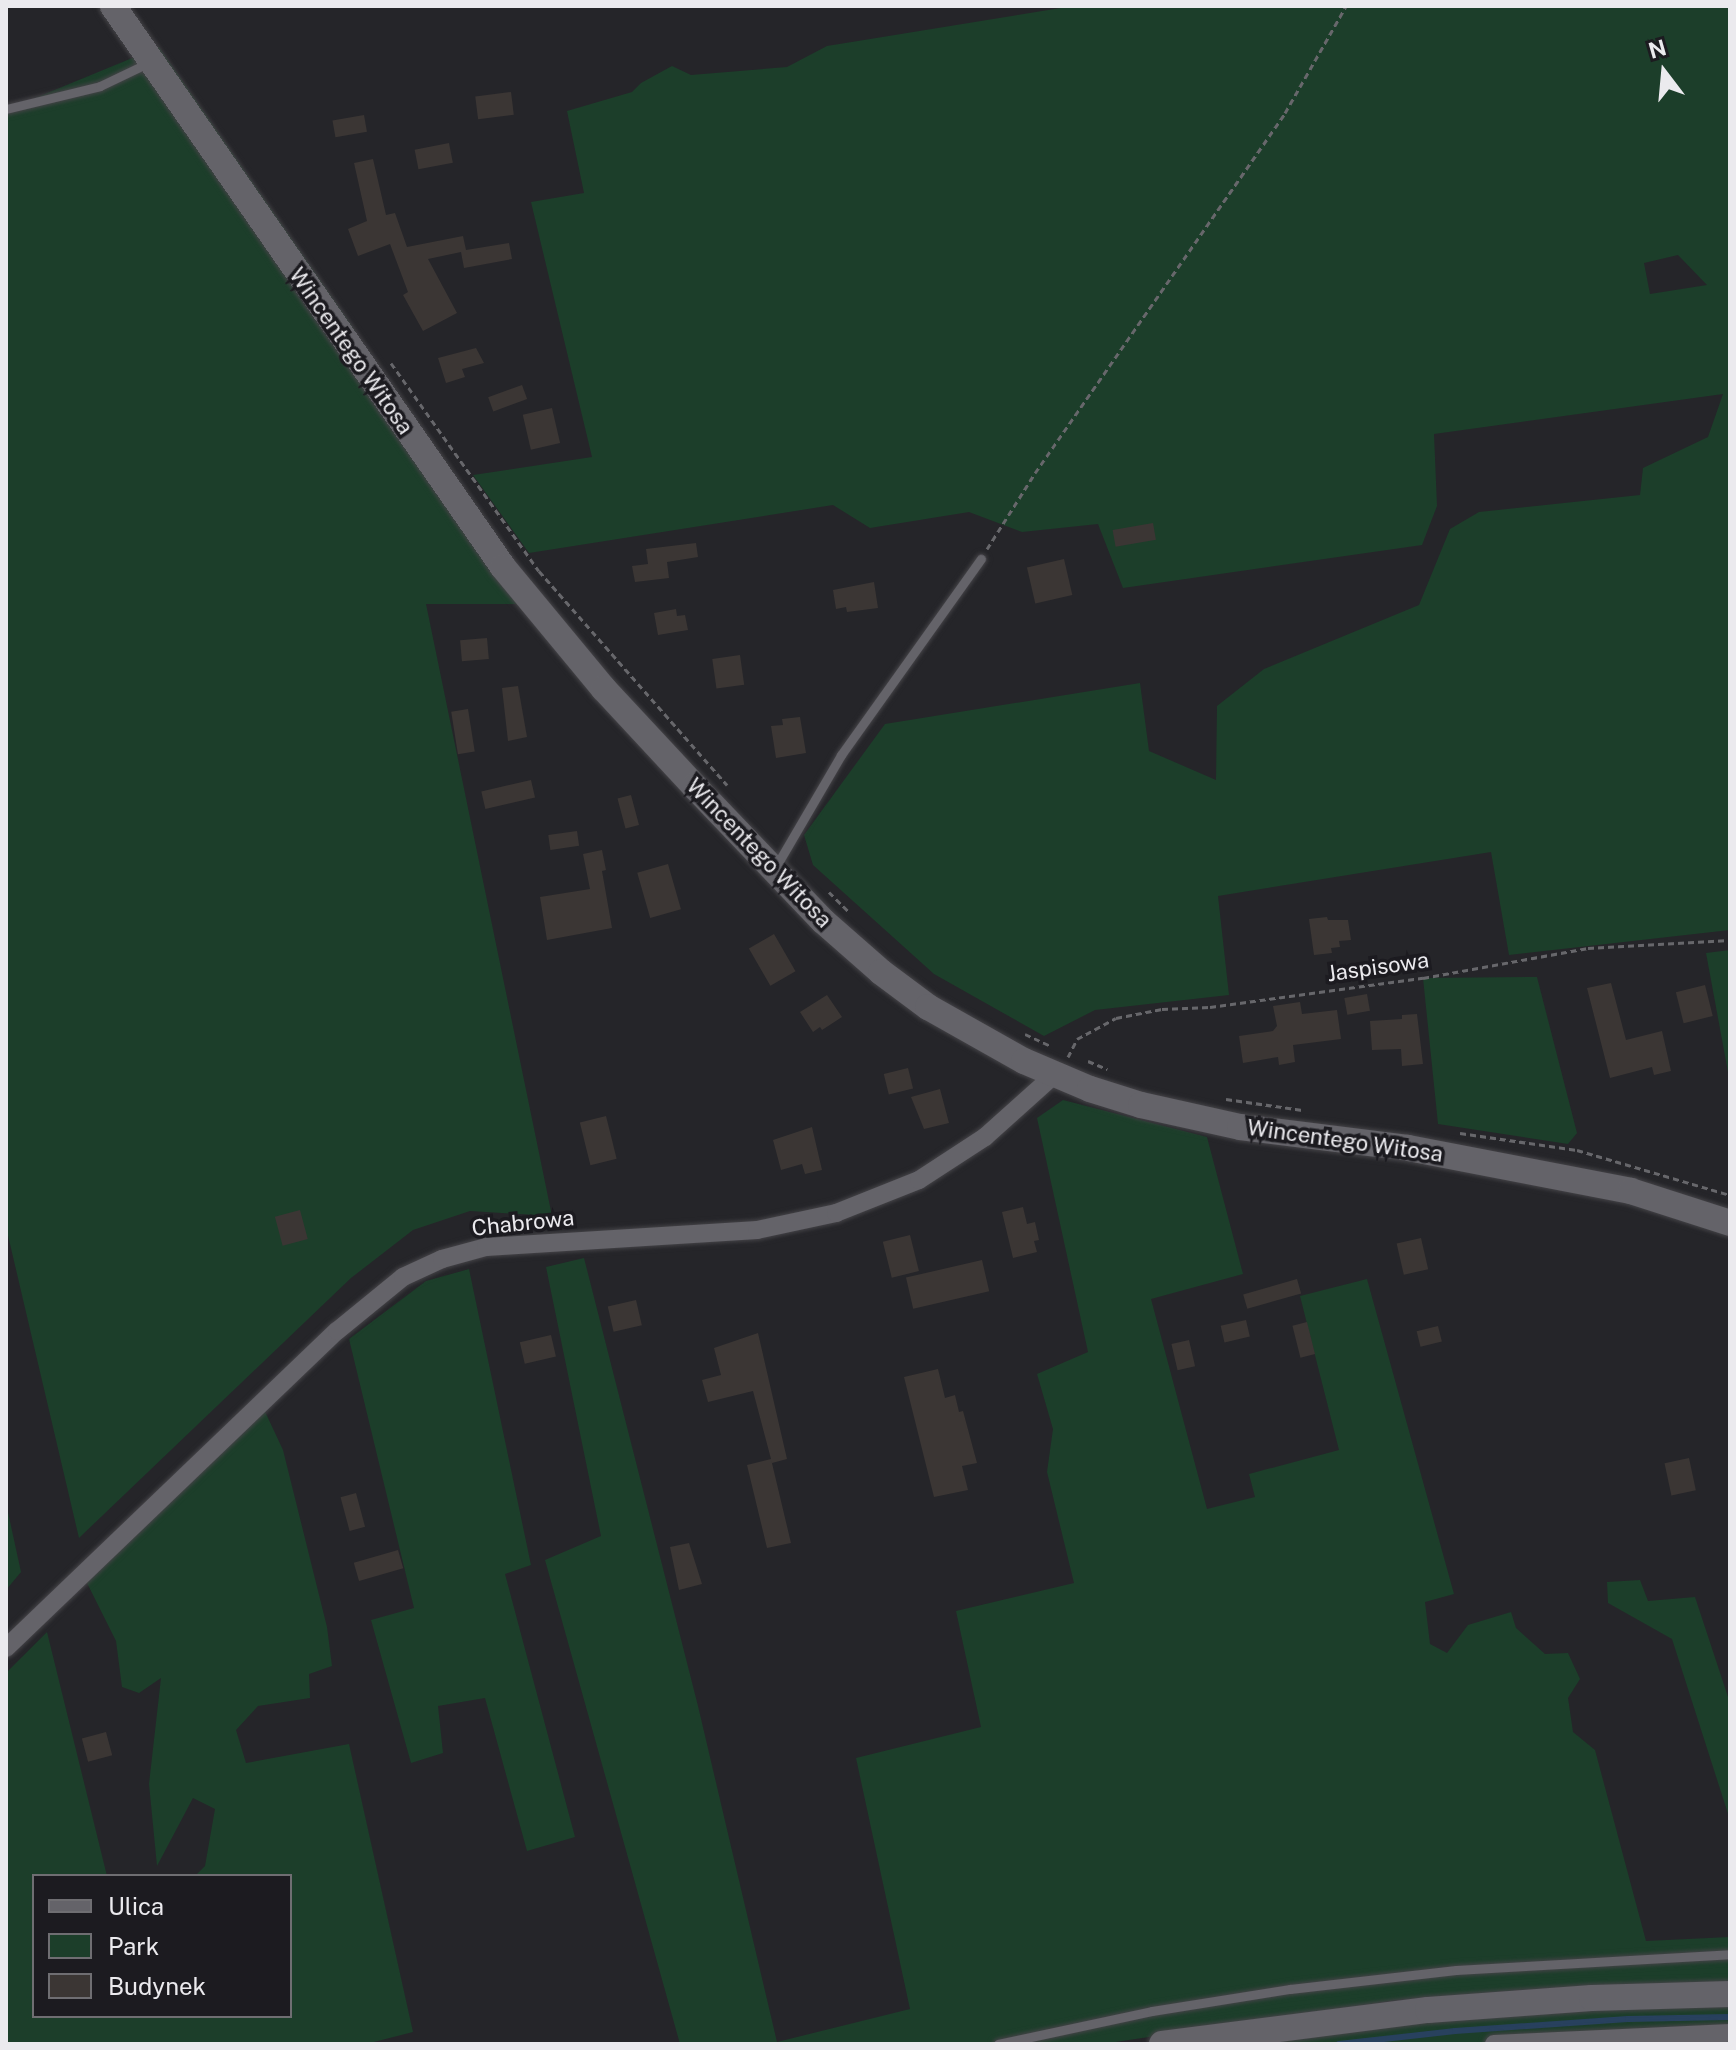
<!DOCTYPE html>
<style>
body{margin:0}
#map{position:relative;width:1736px;height:2050px;overflow:hidden;background:#252529;font-family:"Public Sans",sans-serif}
div>[style]{position:absolute}
[style*='--x']{left:calc(var(--x)*1px);top:calc(var(--y)*1px);width:calc(var(--w)*1px);rotate:calc(var(--a)*1deg)}
.green>*{inset:0;background:#1c3e2a}
.stream>*{height:6px;margin:-3px;padding:0 3px;transform-origin:3px;border-radius:3px;background:#28415e}
.building>*{inset:0;background:#3b3634;transform-origin:0 0}
.path>*{height:3px;margin-top:-1.5px;transform-origin:0;background:repeating-linear-gradient(90deg,#67676b 0 6px,transparent 0 10px)}
.roads{filter:drop-shadow(0 0 2px #444347) drop-shadow(0 0 2px #444347)}
.service>*{height:9px;margin:-4.5px;padding:0 4.5px;transform-origin:4.5px;border-radius:4.5px;background:#646369}
.minor>*{height:18px;margin:-9px;padding:0 9px;transform-origin:9px;border-radius:9px;background:#646369}
.secondary>*{height:26px;margin:-13px;padding:0 13px;transform-origin:13px;border-radius:13px;background:#646369}
span{translate:-50% -50%;white-space:nowrap;text-align:center;line-height:1.15;-webkit-text-stroke:7px #1c1b20;paint-order:stroke}
.street-label{font-size:22px;color:#ebeaee}
.frame{position:absolute;inset:0;border:8px solid #ebeaee;pointer-events:none}
.legend{position:absolute;left:32px;top:1874px;width:260px;height:144px;box-sizing:border-box;background:#1c1b20;border:2px solid #6f6e72;margin:0;padding:10px 14px;list-style:none;font-size:24px;color:#ebeaee}
.legend li{display:flex;align-items:center;gap:16px;height:40px}
.legend b{width:40px;border:2px solid #6f6e72}
.north{position:absolute;left:1624px;top:32px;width:80px;height:80px;-webkit-text-stroke:6px #1c1b20;paint-order:stroke;rotate:344deg;font-size:22px;font-weight:700;line-height:32px;text-align:center;color:#ebeaee}
.north::after{content:'';display:block;margin:auto;width:28px;height:36px;background:#ebeaee;clip-path:polygon(50% 0,100% 100%,50% 72%,0 100%)}
</style>
<div id="map">
<div class="green">
<div style="clip-path:polygon(evenodd,1073px 6px,1730px 6px,1730px 930px,1509px 955px,1491px 852px,1218px 896px,1229px 995px,1095px 1010px,1044px 1036px,934px 974px,813px 865px,804px 835px,885px 724px,1140px 683px,1149px 751px,1216px 780px,1217px 706px,1264px 669px,1419px 605px,1450px 529px,1479px 512px,1640px 495px,1643px 468px,1708px 437px,1723px 394px,1434px 434px,1437px 506px,1422px 545px,1123px 588px,1098px 524px,1022px 532px,969px 512px,870px 528px,833px 505px,529px 553px,473px 475px,592px 457px,531px 202px,584px 193px,567px 111px,632px 92px,641px 83px,672px 66px,691px 75px,787px 67px,827px 46px,1073px 6px,1678px 255px,1707px 285px,1650px 294px,1644px 263px,1678px 255px)"></div>
<div style="clip-path:polygon(159px 47px,352px 326px,519px 604px,426px 604px,552px 1216px,470px 1211px,413px 1230px,351px 1278px,79px 1538px,6px 1227px,6px 110px)"></div>
<div style="clip-path:polygon(1730px 950px,1730px 1083px,1706px 953px)"></div>
<div style="clip-path:polygon(1537px 977px,1577px 1133px,1568px 1144px,1438px 1124px,1423px 978px)"></div>
<div style="clip-path:polygon(1063px 1100px,1207px 1137px,1243px 1274px,1151px 1299px,1207px 1509px,1255px 1497px,1249px 1474px,1339px 1450px,1300px 1296px,1367px 1279px,1454px 1594px,1425px 1602px,1430px 1644px,1447px 1653px,1468px 1625px,1511px 1612px,1516px 1628px,1545px 1654px,1568px 1653px,1580px 1679px,1568px 1698px,1573px 1732px,1595px 1750px,1646px 1941px,1730px 1937px,1730px 1982px,1532px 1989px,1397px 2000px,1102px 2044px,680px 2044px,545px 1560px,601px 1536px,546px 1267px,584px 1258px,698px 1706px,777px 2042px,910px 2009px,856px 1758px,981px 1727px,956px 1611px,1074px 1583px,1047px 1472px,1053px 1429px,1037px 1374px,1088px 1352px,1037px 1118px)"></div>
<div style="clip-path:polygon(469px 1269px,531px 1565px,505px 1574px,575px 1837px,527px 1851px,485px 1698px,438px 1706px,443px 1753px,411px 1763px,371px 1620px,414px 1608px,349px 1339px,426px 1281px)"></div>
<div style="clip-path:polygon(261px 1403px,283px 1450px,327px 1627px,332px 1666px,309px 1674px,310px 1698px,258px 1706px,236px 1730px,246px 1763px,349px 1744px,413px 2032px,366px 2044px,6px 2044px,6px 1673px,47px 1632px,107px 1876px,34px 1876px,34px 2016px,290px 2016px,290px 1876px,195px 1876px,205px 1866px,215px 1809px,193px 1798px,157px 1866px,149px 1784px,161px 1678px,139px 1693px,122px 1687px,116px 1641px,82px 1573px)"></div>
<div style="clip-path:polygon(6px 1503px,21px 1572px,6px 1590px)"></div>
<div style="clip-path:polygon(1640px 1580px,1648px 1601px,1695px 1597px,1730px 1703px,1730px 1820px,1672px 1639px,1608px 1603px,1607px 1582px)"></div>
<div style="clip-path:polygon(1730px 2006px,1730px 2042px,1226px 2044px,1516px 2012px)"></div>
</div>
<div class="stream">
<div style="--x:1339;--y:2044;--w:117;--a:-6.4"></div>
<div style="--x:1455;--y:2031;--w:173;--a:-4"></div>
<div style="--x:1628;--y:2019;--w:102;--a:-1.1"></div>
</div>
<div class="building">
<div style="left:511px;top:92px;width:23px;height:36px;rotate:83deg"></div>
<div style="left:364px;top:115px;width:17px;height:32px;rotate:80deg"></div>
<div style="left:449px;top:143px;width:20px;height:35px;rotate:79deg"></div>
<div style="clip-path:polygon(373px 159px,386px 215px,395px 213px,407px 247px,463px 236px,466px 250px,509px 243px,512px 259px,464px 268px,461px 252px,428px 259px,457px 313px,423px 331px,403px 295px,408px 292px,390px 244px,358px 256px,348px 229px,367px 221px,354px 163px)"></div>
<div style="clip-path:polygon(476px 348px,484px 363px,462px 369px,465px 377px,446px 383px,438px 358px)"></div>
<div style="left:522px;top:385px;width:15px;height:36px;rotate:70deg"></div>
<div style="left:552px;top:408px;width:36px;height:30px;rotate:77deg"></div>
<div style="left:1153px;top:523px;width:17px;height:41px;rotate:80deg"></div>
<div style="clip-path:polygon(696px 543px,698px 557px,667px 562px,669px 578px,635px 582px,632px 566px,648px 564px,646px 549px)"></div>
<div style="left:1064px;top:559px;width:37px;height:38px;rotate:77deg"></div>
<div style="clip-path:polygon(874px 582px,878px 608px,847px 612px,846px 607px,836px 609px,833px 590px)"></div>
<div style="clip-path:polygon(676px 609px,677px 616px,685px 615px,688px 630px,658px 635px,654px 613px)"></div>
<div style="left:487px;top:638px;width:21px;height:27px;rotate:85deg"></div>
<div style="left:740px;top:655px;width:30px;height:28px;rotate:82deg"></div>
<div style="clip-path:polygon(518px 686px,527px 737px,508px 741px,502px 688px)"></div>
<div style="left:468px;top:709px;width:43px;height:17px;rotate:81deg"></div>
<div style="clip-path:polygon(800px 717px,806px 753px,776px 758px,771px 726px,783px 725px,782px 719px)"></div>
<div style="left:531px;top:780px;width:18px;height:51px;rotate:77deg"></div>
<div style="left:631px;top:795px;width:31px;height:14px;rotate:75deg"></div>
<div style="left:577px;top:831px;width:15px;height:29px;rotate:82deg"></div>
<div style="clip-path:polygon(602px 850px,606px 870px,602px 871px,612px 928px,547px 940px,540px 897px,590px 889px,583px 854px)"></div>
<div style="left:668px;top:864px;width:47px;height:32px;rotate:74deg"></div>
<div style="clip-path:polygon(1327px 917px,1328px 920px,1348px 920px,1351px 940px,1339px 941px,1340px 947px,1331px 948px,1332px 953px,1314px 955px,1309px 919px)"></div>
<div style="left:774px;top:934px;width:43px;height:29px;rotate:60deg"></div>
<div style="clip-path:polygon(1611px 983px,1626px 1040px,1662px 1031px,1671px 1071px,1654px 1075px,1652px 1067px,1610px 1078px,1587px 988px)"></div>
<div style="left:1705px;top:985px;width:32px;height:30px;rotate:76deg"></div>
<div style="left:1367px;top:994px;width:17px;height:23px;rotate:80deg"></div>
<div style="clip-path:polygon(827px 995px,842px 1017px,822px 1030px,820px 1027px,813px 1032px,800px 1012px)"></div>
<div style="clip-path:polygon(1300px 1002px,1302px 1014px,1337px 1010px,1341px 1039px,1293px 1045px,1295px 1062px,1279px 1065px,1278px 1057px,1243px 1063px,1239px 1036px,1273px 1031px,1277px 1026px,1273px 1006px)"></div>
<div style="clip-path:polygon(1417px 1014px,1423px 1064px,1402px 1066px,1401px 1049px,1372px 1050px,1370px 1021px,1402px 1019px,1402px 1015px)"></div>
<div style="left:908px;top:1068px;width:21px;height:25px;rotate:76deg"></div>
<div style="clip-path:polygon(940px 1089px,949px 1123px,924px 1129px,911px 1097px)"></div>
<div style="left:606px;top:1116px;width:44px;height:27px;rotate:76deg"></div>
<div style="clip-path:polygon(812px 1127px,822px 1170px,805px 1174px,802px 1164px,781px 1170px,773px 1140px)"></div>
<div style="clip-path:polygon(1023px 1207px,1027px 1224px,1035px 1222px,1039px 1240px,1034px 1241px,1037px 1252px,1013px 1258px,1002px 1212px)"></div>
<div style="left:300px;top:1210px;width:30px;height:26px;rotate:75deg"></div>
<div style="left:910px;top:1235px;width:37px;height:28px;rotate:76deg"></div>
<div style="left:1421px;top:1238px;width:32px;height:25px;rotate:77deg"></div>
<div style="left:982px;top:1260px;width:32px;height:78px;rotate:77deg"></div>
<div style="left:1297px;top:1279px;width:15px;height:56px;rotate:74deg"></div>
<div style="left:636px;top:1300px;width:26px;height:29px;rotate:77deg"></div>
<div style="left:1246px;top:1320px;width:17px;height:26px;rotate:77deg"></div>
<div style="left:1307px;top:1322px;width:33px;height:15px;rotate:76deg"></div>
<div style="left:1438px;top:1326px;width:16px;height:22px;rotate:76deg"></div>
<div style="clip-path:polygon(758px 1333px,787px 1459px,772px 1463px,771px 1459px,791px 1543px,767px 1548px,747px 1465px,771px 1459px,753px 1391px,708px 1402px,702px 1380px,721px 1375px,714px 1348px)"></div>
<div style="left:551px;top:1335px;width:22px;height:32px;rotate:77deg"></div>
<div style="left:1189px;top:1340px;width:27px;height:18px;rotate:77deg"></div>
<div style="clip-path:polygon(938px 1369px,945px 1398px,955px 1395px,959px 1412px,963px 1411px,977px 1463px,962px 1466px,968px 1490px,934px 1497px,904px 1377px)"></div>
<div style="left:1689px;top:1458px;width:33px;height:25px;rotate:78deg"></div>
<div style="left:356px;top:1493px;width:35px;height:16px;rotate:75deg"></div>
<div style="clip-path:polygon(689px 1543px,702px 1584px,679px 1590px,670px 1547px)"></div>
<div style="left:398px;top:1550px;width:19px;height:46px;rotate:74deg"></div>
<div style="left:106px;top:1732px;width:24px;height:25px;rotate:75deg"></div>
</div>
<div class="path">
<div style="--x:391;--y:363;--w:255;--a:54.6"></div>
<div style="--x:539;--y:571;--w:285;--a:48.7"></div>
<div style="--x:987;--y:549;--w:90;--a:-57.7"></div>
<div style="--x:1035;--y:473;--w:438;--a:-55.2"></div>
<div style="--x:1285;--y:113;--w:123;--a:-60.3"></div>
<div style="--x:829;--y:892;--w:28;--a:45"></div>
<div style="--x:1025;--y:1034;--w:29;--a:25"></div>
<div style="--x:1068;--y:1057;--w:20;--a:-63"></div>
<div style="--x:1077;--y:1039;--w:44;--a:-28.3"></div>
<div style="--x:1116;--y:1018;--w:47;--a:-11.1"></div>
<div style="--x:1162;--y:1009;--w:48;--a:-2.4"></div>
<div style="--x:1210;--y:1007;--w:215;--a:-7.8"></div>
<div style="--x:1423;--y:978;--w:168;--a:-10.3"></div>
<div style="--x:1588;--y:948;--w:142;--a:-3.2"></div>
<div style="--x:1088;--y:1061;--w:21;--a:23"></div>
<div style="--x:1226;--y:1099;--w:77;--a:8.2"></div>
<div style="--x:1460;--y:1133;--w:118;--a:8.3"></div>
<div style="--x:1577;--y:1150;--w:159;--a:16.4"></div>
</div>
<div class="roads">
<div class="service">
<div style="--x:6;--y:109;--w:97;--a:-13.7"></div>
<div style="--x:100;--y:86;--w:55;--a:-25.6"></div>
<div style="--x:775;--y:868;--w:131;--a:-59.7"></div>
<div style="--x:841;--y:755;--w:241;--a:-54.5"></div>
<div style="--x:998;--y:2044;--w:157;--a:-12.1"></div>
<div style="--x:1152;--y:2011;--w:140;--a:-9.1"></div>
<div style="--x:1290;--y:1989;--w:167;--a:-6.5"></div>
<div style="--x:1456;--y:1970;--w:274;--a:-3.3"></div>
</div>
<div class="minor">
<div style="--x:6;--y:1648;--w:458;--a:-43.8"></div>
<div style="--x:337;--y:1331;--w:85;--a:-39.3"></div>
<div style="--x:403;--y:1277;--w:43;--a:-24.8"></div>
<div style="--x:442;--y:1259;--w:46;--a:-15.3"></div>
<div style="--x:486;--y:1247;--w:272;--a:-3.6"></div>
<div style="--x:757;--y:1230;--w:81;--a:-12.1"></div>
<div style="--x:836;--y:1213;--w:89;--a:-21.7"></div>
<div style="--x:919;--y:1180;--w:79;--a:-33.1"></div>
<div style="--x:985;--y:1137;--w:93;--a:-41.9"></div>
<div style="--x:1494;--y:2044;--w:236;--a:-2.7"></div>
</div>
<div class="secondary">
<div style="--x:113;--y:6;--w:683;--a:55.19"></div>
<div style="--x:503;--y:567;--w:158;--a:50.4"></div>
<div style="--x:604;--y:689;--w:134;--a:47.1"></div>
<div style="--x:695;--y:787;--w:185;--a:46.3"></div>
<div style="--x:823;--y:921;--w:77;--a:41.3"></div>
<div style="--x:881;--y:972;--w:59;--a:36.7"></div>
<div style="--x:928;--y:1007;--w:110;--a:29.4"></div>
<div style="--x:1024;--y:1061;--w:72;--a:23"></div>
<div style="--x:1090;--y:1089;--w:53;--a:17.4"></div>
<div style="--x:1141;--y:1105;--w:101;--a:12.5"></div>
<div style="--x:1240;--y:1127;--w:169;--a:7.1"></div>
<div style="--x:1408;--y:1148;--w:227;--a:10.9"></div>
<div style="--x:1631;--y:1191;--w:104;--a:17.9"></div>
<div style="--x:1162;--y:2044;--w:268;--a:-7.3"></div>
<div style="--x:1428;--y:2010;--w:164;--a:-4.2"></div>
<div style="--x:1592;--y:1998;--w:138;--a:-1.7"></div>
</div>
</div>
<div class="street-label">
<span style="left:351px;top:351px;rotate:55deg">Wincentego Witosa</span>
<span style="left:759px;top:853px;rotate:46deg">Wincentego Witosa</span>
<span style="left:1378px;top:967px;rotate:-8deg">Jaspisowa</span>
<span style="left:1345px;top:1141px;rotate:8deg">Wincentego Witosa</span>
<span style="left:523px;top:1223px;rotate:-6deg">Chabrowa</span>
</div>
<div class="frame"></div>
<ul class="legend">
<li><b style="height:10px;background:#646369"></b>Ulica</li>
<li><b style="height:22px;background:#1c3e2a"></b>Park</li>
<li><b style="height:22px;background:#3b3634"></b>Budynek</li>
</ul>
<div class="north">N</div>
</div>
